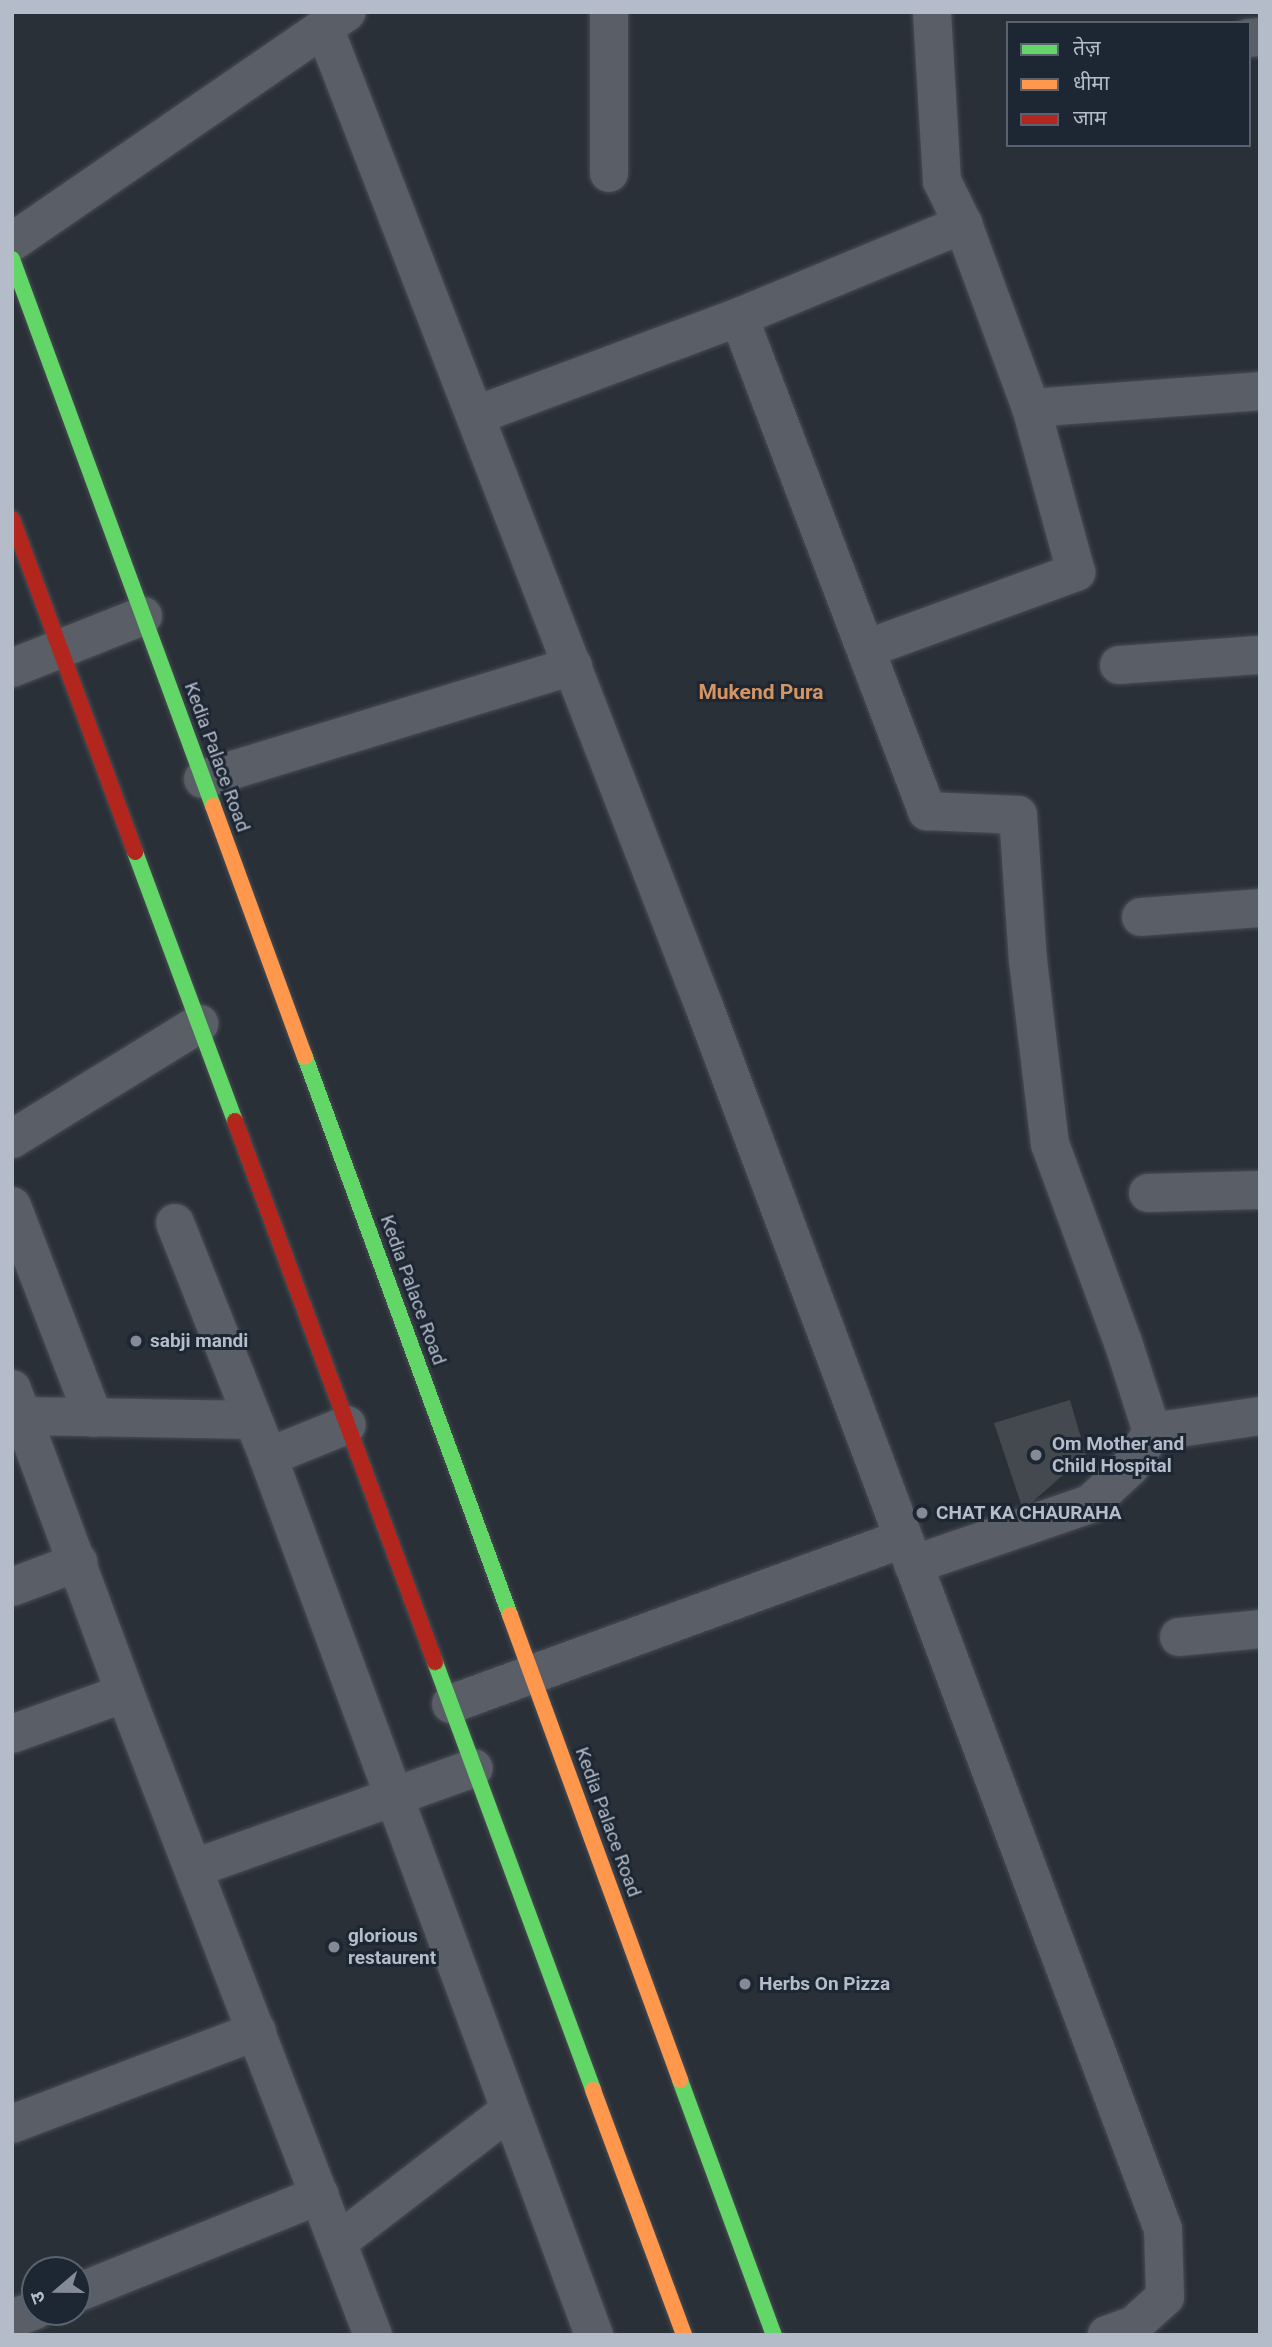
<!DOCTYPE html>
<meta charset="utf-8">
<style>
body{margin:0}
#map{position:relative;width:1272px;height:2347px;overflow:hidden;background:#2a3038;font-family:Roboto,"Noto Sans Devanagari",sans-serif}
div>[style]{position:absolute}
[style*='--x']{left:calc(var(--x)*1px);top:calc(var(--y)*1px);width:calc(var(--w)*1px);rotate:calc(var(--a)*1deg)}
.building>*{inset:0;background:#444950}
.roads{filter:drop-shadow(0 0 2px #484c53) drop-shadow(0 0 2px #484c53)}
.street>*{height:38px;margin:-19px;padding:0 19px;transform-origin:19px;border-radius:19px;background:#5a5e66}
.fast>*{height:16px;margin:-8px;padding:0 8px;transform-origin:8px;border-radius:8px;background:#63d668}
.slow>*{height:16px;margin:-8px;padding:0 8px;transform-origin:8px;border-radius:8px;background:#ff974d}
.jam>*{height:16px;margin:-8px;padding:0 8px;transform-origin:8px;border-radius:8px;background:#b3261e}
.dots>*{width:19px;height:19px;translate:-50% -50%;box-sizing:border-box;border:4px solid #1d2633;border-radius:50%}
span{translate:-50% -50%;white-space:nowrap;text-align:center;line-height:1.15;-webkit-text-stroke:6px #1d2633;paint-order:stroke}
.street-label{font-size:19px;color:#b4bcc9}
.poi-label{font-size:19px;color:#b4bcc9;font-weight:700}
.left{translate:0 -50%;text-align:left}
.neighbourhood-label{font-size:21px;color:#d59563;font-weight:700}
.frame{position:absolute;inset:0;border:14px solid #b4bcc9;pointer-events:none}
.legend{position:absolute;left:1006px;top:21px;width:245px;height:126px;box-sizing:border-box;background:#1d2633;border:2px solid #59626f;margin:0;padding:9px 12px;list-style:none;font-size:21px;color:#b4bcc9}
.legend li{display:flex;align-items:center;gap:14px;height:35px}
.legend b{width:35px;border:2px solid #59626f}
.north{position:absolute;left:21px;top:2256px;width:70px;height:70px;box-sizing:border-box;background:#1d2633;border:2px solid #59626f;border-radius:50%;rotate:250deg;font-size:19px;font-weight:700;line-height:28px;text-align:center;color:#b4bcc9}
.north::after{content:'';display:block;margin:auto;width:24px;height:32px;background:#848b96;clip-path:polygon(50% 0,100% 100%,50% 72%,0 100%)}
</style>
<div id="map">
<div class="building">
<div style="clip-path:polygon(1070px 1400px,1086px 1455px,1023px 1510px,994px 1423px)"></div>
</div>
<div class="roads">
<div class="street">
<div style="--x:325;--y:30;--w:1047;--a:68.78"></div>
<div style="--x:704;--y:1006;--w:1306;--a:69.43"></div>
<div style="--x:1163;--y:2229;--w:68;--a:88.3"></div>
<div style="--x:1165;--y:2297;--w:42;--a:137.9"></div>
<div style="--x:1134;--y:2325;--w:29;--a:160"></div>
<div style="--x:1249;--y:38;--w:11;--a:-5"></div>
<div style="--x:609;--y:173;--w:161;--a:-90"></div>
<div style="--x:12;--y:242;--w:406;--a:-34.5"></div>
<div style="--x:739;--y:317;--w:529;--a:69.16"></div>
<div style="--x:927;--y:811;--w:91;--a:2.5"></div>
<div style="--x:1018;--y:815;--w:145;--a:86.1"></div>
<div style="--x:1028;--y:960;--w:185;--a:83.2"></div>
<div style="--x:1050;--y:1144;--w:211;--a:69.8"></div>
<div style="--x:1123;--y:1342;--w:95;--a:72.1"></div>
<div style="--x:1152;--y:1432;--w:41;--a:122.2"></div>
<div style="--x:1130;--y:1467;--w:54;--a:137.2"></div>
<div style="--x:1090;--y:1504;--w:187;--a:161"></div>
<div style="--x:1031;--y:408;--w:230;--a:-4.2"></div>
<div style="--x:477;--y:415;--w:280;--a:-20.5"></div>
<div style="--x:739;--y:317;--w:243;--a:-22.5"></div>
<div style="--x:866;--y:649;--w:224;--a:-20.1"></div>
<div style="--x:1076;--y:572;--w:170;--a:-105.3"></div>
<div style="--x:1031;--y:408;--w:196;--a:-110.3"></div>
<div style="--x:963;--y:224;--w:48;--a:-116"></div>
<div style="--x:942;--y:181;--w:169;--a:-93.4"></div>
<div style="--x:1119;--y:665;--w:141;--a:-4.1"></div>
<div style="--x:12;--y:668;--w:141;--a:-21.7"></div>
<div style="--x:203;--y:779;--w:387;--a:-17"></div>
<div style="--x:1141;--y:917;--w:119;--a:-4.3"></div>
<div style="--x:12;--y:1139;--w:220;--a:-31.6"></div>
<div style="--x:1148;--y:1193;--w:112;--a:-1.5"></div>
<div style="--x:12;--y:1206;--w:227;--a:68.9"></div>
<div style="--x:175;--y:1223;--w:252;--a:68.3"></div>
<div style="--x:268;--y:1457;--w:937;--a:69.63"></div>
<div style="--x:12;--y:1389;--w:324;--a:69.6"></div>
<div style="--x:125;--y:1693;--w:688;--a:68.88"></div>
<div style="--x:23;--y:1416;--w:230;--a:1"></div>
<div style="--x:1152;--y:1432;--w:109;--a:-8.4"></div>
<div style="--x:268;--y:1457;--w:85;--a:-22.1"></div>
<div style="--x:12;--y:1587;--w:71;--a:-20.7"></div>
<div style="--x:1179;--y:1637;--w:81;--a:-5.6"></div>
<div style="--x:451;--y:1704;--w:481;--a:-20.1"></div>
<div style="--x:12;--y:1734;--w:120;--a:-19.9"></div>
<div style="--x:195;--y:1868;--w:296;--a:-19.7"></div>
<div style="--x:12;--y:2124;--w:262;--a:-20.8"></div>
<div style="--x:338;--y:2242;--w:215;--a:-37.5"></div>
<div style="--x:77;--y:2293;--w:262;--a:-22"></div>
<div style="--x:12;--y:2319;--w:25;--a:-21"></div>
</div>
<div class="fast">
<div style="--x:12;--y:259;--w:583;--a:69.82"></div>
<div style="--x:135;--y:852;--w:287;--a:69.6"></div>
<div style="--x:305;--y:1057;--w:594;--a:69.83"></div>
<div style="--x:435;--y:1662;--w:456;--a:69.7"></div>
<div style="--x:680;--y:2080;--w:272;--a:69.8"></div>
</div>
<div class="slow">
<div style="--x:213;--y:806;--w:267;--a:69.9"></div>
<div style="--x:510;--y:1615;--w:495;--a:69.9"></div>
<div style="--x:593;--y:2090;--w:261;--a:69.6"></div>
</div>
<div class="jam">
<div style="--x:12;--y:519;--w:355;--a:69.7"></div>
<div style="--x:235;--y:1121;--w:577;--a:69.71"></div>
</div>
</div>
<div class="dots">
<div style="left:136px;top:1341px;background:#848b96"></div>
<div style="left:1036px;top:1455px;background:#848b96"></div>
<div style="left:922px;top:1513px;background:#848b96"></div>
<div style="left:334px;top:1947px;background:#848b96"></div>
<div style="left:745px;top:1984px;background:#848b96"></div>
</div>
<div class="street-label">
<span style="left:217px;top:757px;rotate:70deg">Kedia Palace Road</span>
<span style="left:413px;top:1290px;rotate:70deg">Kedia Palace Road</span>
<span style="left:608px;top:1822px;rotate:70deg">Kedia Palace Road</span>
</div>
<div class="poi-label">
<span class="left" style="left:150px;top:1341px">sabji mandi</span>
<span class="left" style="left:1052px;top:1455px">Om Mother and<br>Child Hospital</span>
<span class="left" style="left:936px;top:1513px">CHAT KA CHAURAHA</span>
<span class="left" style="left:348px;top:1947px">glorious<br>restaurent</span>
<span class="left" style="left:759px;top:1984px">Herbs On Pizza</span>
</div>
<div class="neighbourhood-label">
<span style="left:761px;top:692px">Mukend Pura</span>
</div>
<div class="frame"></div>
<ul class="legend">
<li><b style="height:9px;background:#63d668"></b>तेज़</li>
<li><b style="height:9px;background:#ff974d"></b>धीमा</li>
<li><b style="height:9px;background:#b3261e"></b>जाम</li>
</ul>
<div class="north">उ</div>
</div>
